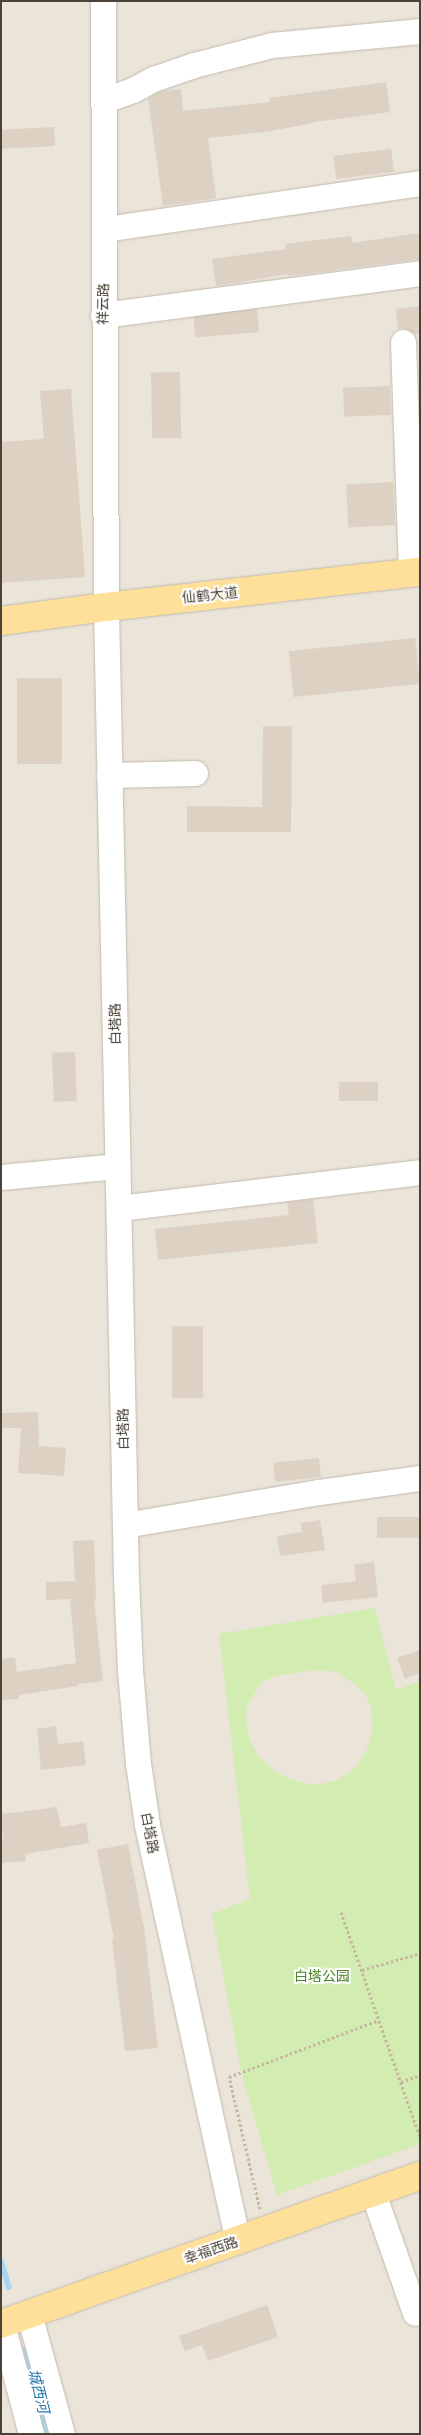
<!DOCTYPE html>
<meta charset="utf-8">
<style>
body{margin:0}
#map{position:relative;width:421px;height:2435px;overflow:hidden;background:#f6f2eb;font-family:"IBM Plex Sans","Noto Sans SC",sans-serif}
div>[style]{position:absolute}
[style*='--x']{left:calc(var(--x)*1px);top:calc(var(--y)*1px);width:calc(var(--w)*1px);rotate:calc(var(--a)*1deg)}
.residential>*{inset:0;background:#eae4d9;transform-origin:0 0}
.green>*{inset:0;background:#d3ecb2}
.water>*{inset:0;background:#a5d7f5;transform-origin:0 0}
.stream>*{height:5.5px;margin:-2.75px;padding:0 2.75px;transform-origin:2.75px;border-radius:2.75px;background:#a5d7f5}
.building>*{inset:0;background:#dcd1c2;transform-origin:0 0}
.path>*{height:3px;margin-top:-1.5px;transform-origin:0;background:repeating-linear-gradient(90deg,#c5b69d 0 2.5px,transparent 0 5px)}
.roads{filter:drop-shadow(0 0 1px #c2baac) drop-shadow(0 0 1px #c2baac)}
.minor>*{height:25px;margin:-12.5px;padding:0 12.5px;transform-origin:12.5px;border-radius:12.5px;background:#fff}
.major>*{height:28px;margin:-14px;padding:0 14px;transform-origin:14px;border-radius:14px;background:#ffe09b}
span{translate:-50% -50%;white-space:nowrap;text-align:center;line-height:1.15;-webkit-text-stroke:4px #fff;paint-order:stroke}
.street-label{font-size:14px;color:#4b4338}
.park-label{font-size:14px;color:#4b8226}
.water-label{font-size:15px;color:#2778ae;font-style:italic}
.frame{position:absolute;inset:0;border:2px solid #4b4338;pointer-events:none}
</style>
<div id="map">
<div class="residential">
<div style="left:1px;top:1px;width:419px;height:2433px"></div>
</div>
<div class="green">
<div style="clip-path:polygon(evenodd,375px 1608px,396px 1690px,420px 1681px,420px 2144px,277px 2195px,241px 2072px,212px 1914px,250px 1899px,219px 1634px,375px 1608px,316px 1670px,336px 1672px,356px 1685px,365px 1694px,371px 1707px,373px 1729px,367px 1750px,353px 1770px,337px 1780px,321px 1784px,308px 1784px,287px 1778px,271px 1768px,258px 1756px,249px 1738px,246px 1719px,247px 1706px,262px 1682px,275px 1676px,316px 1670px)"></div>
</div>
<div class="water">
<div style="left:35px;top:2344px;width:93px;height:13px;rotate:76deg"></div>
</div>
<div class="stream">
<div style="--x:1;--y:2260;--w:28;--a:73"></div>
</div>
<div class="building">
<div style="clip-path:polygon(386px 82px,390px 112px,322px 121px,272px 131px,208px 138px,216px 198px,163px 206px,148px 98px,163px 91px,181px 89px,183px 111px,270px 102px,269px 98px)"></div>
<div style="left:54px;top:127px;width:19px;height:53px;rotate:87deg"></div>
<div style="left:391px;top:149px;width:23px;height:58px;rotate:83deg"></div>
<div style="clip-path:polygon(420px 233px,420px 259px,289px 276px,288px 274px,216px 286px,212px 259px,286px 249px,285px 244px,351px 236px,352px 243px)"></div>
<div style="clip-path:polygon(420px 306px,420px 333px,415px 334px,403px 328px,398px 329px,396px 309px)"></div>
<div style="left:257px;top:309px;width:23px;height:64px;rotate:85deg"></div>
<div style="left:180px;top:372px;width:66px;height:29px;rotate:89deg"></div>
<div style="left:390px;top:386px;width:29px;height:47px;rotate:88deg"></div>
<div style="clip-path:polygon(71px 389px,85px 577px,1px 583px,1px 442px,44px 439px,40px 391px)"></div>
<div style="left:393px;top:482px;width:43px;height:47px;rotate:87deg"></div>
<div style="left:415px;top:638px;width:46px;height:127px;rotate:84deg"></div>
<div style="left:17px;top:678px;width:45px;height:86px"></div>
<div style="clip-path:polygon(263px 726px,292px 726px,291px 832px,187px 832px,187px 806px,262px 807px)"></div>
<div style="left:75px;top:1052px;width:49px;height:23px;rotate:88deg"></div>
<div style="left:339px;top:1082px;width:39px;height:19px"></div>
<div style="clip-path:polygon(313px 1199px,318px 1243px,158px 1260px,155px 1229px,289px 1215px,287px 1202px)"></div>
<div style="left:172px;top:1326px;width:31px;height:72px"></div>
<div style="clip-path:polygon(38px 1412px,39px 1446px,66px 1448px,64px 1476px,18px 1473px,21px 1428px,1px 1428px,1px 1413px)"></div>
<div style="left:319px;top:1458px;width:19px;height:46px;rotate:84deg"></div>
<div style="left:420px;top:1517px;width:21px;height:43px;rotate:90deg"></div>
<div style="clip-path:polygon(320px 1520px,325px 1550px,280px 1556px,277px 1536px,302px 1532px,301px 1523px)"></div>
<div style="clip-path:polygon(94px 1540px,96px 1599px,94px 1599px,103px 1681px,78px 1684px,78px 1686px,19px 1695px,19px 1699px,1px 1700px,1px 1659px,15px 1658px,17px 1672px,76px 1663px,70px 1599px,46px 1600px,46px 1582px,75px 1581px,73px 1541px)"></div>
<div style="clip-path:polygon(374px 1562px,378px 1597px,323px 1603px,321px 1585px,356px 1581px,354px 1565px)"></div>
<div style="clip-path:polygon(420px 1650px,420px 1673px,405px 1679px,397px 1658px)"></div>
<div style="clip-path:polygon(56px 1726px,58px 1744px,83px 1741px,86px 1765px,41px 1770px,37px 1729px)"></div>
<div style="clip-path:polygon(57px 1807px,61px 1827px,86px 1823px,89px 1843px,25px 1854px,26px 1861px,1px 1863px,1px 1842px,3px 1842px,2px 1814px)"></div>
<div style="clip-path:polygon(128px 1844px,144px 1928px,158px 2048px,125px 2051px,112px 1939px,114px 1939px,97px 1850px)"></div>
<div style="clip-path:polygon(267px 2305px,278px 2337px,208px 2361px,202px 2345px,185px 2351px,179px 2336px)"></div>
</div>
<div class="path">
<div style="--x:341;--y:1912;--w:238;--a:70.7"></div>
<div style="--x:362;--y:1970;--w:60;--a:-16.3"></div>
<div style="--x:401;--y:2082;--w:20;--a:-20"></div>
<div style="--x:260;--y:2209;--w:136;--a:-103.2"></div>
<div style="--x:229;--y:2077;--w:160;--a:-20.8"></div>
</div>
<div class="roads">
<div class="minor">
<div style="--x:103;--y:1;--w:606;--a:89.72"></div>
<div style="--x:106;--y:607;--w:971;--a:88.82"></div>
<div style="--x:126;--y:1578;--w:92;--a:87.5"></div>
<div style="--x:130;--y:1670;--w:93;--a:85.1"></div>
<div style="--x:138;--y:1763;--w:63;--a:81.7"></div>
<div style="--x:147;--y:1825;--w:426;--a:77.7"></div>
<div style="--x:105;--y:100;--w:30;--a:-20"></div>
<div style="--x:133;--y:90;--w:23;--a:-29"></div>
<div style="--x:153;--y:79;--w:43;--a:-18.9"></div>
<div style="--x:194;--y:65;--w:81;--a:-14.4"></div>
<div style="--x:272;--y:45;--w:149;--a:-5.4"></div>
<div style="--x:105;--y:229;--w:318;--a:-8.3"></div>
<div style="--x:103;--y:315;--w:320;--a:-7.5"></div>
<div style="--x:403;--y:342;--w:231;--a:88"></div>
<div style="--x:109;--y:775;--w:86;--a:-1.3"></div>
<div style="--x:1;--y:1177;--w:117;--a:-5.4"></div>
<div style="--x:119;--y:1208;--w:303;--a:-6.8"></div>
<div style="--x:125;--y:1525;--w:197;--a:-9.7"></div>
<div style="--x:319;--y:1492;--w:102;--a:-7.9"></div>
<div style="--x:373;--y:2193;--w:127;--a:70.7"></div>
<div style="--x:29;--y:2314;--w:124;--a:74.6"></div>
<div style="--x:1;--y:2321;--w:117;--a:75.1"></div>
</div>
<div class="major">
<div style="--x:1;--y:621;--w:106;--a:-7.6"></div>
<div style="--x:106;--y:607;--w:316;--a:-6.4"></div>
<div style="--x:1;--y:2324;--w:444;--a:-19.5"></div>
</div>
</div>
<div class="street-label">
<span style="left:103px;top:304px;rotate:-89deg">祥云路</span>
<span style="left:210px;top:595px;rotate:-6deg">仙鹤大道</span>
<span style="left:115px;top:1024px;rotate:-91deg">白塔路</span>
<span style="left:123px;top:1429px;rotate:-91deg">白塔路</span>
<span style="left:150px;top:1833px;rotate:79deg">白塔路</span>
<span style="left:211px;top:2250px;rotate:-19deg">幸福西路</span>
</div>
<div class="park-label">
<span style="left:322px;top:1976px">白塔公园</span>
</div>
<div class="water-label">
<span style="left:39px;top:2391px;rotate:76deg">城西河</span>
</div>
<div class="frame"></div>
</div>
